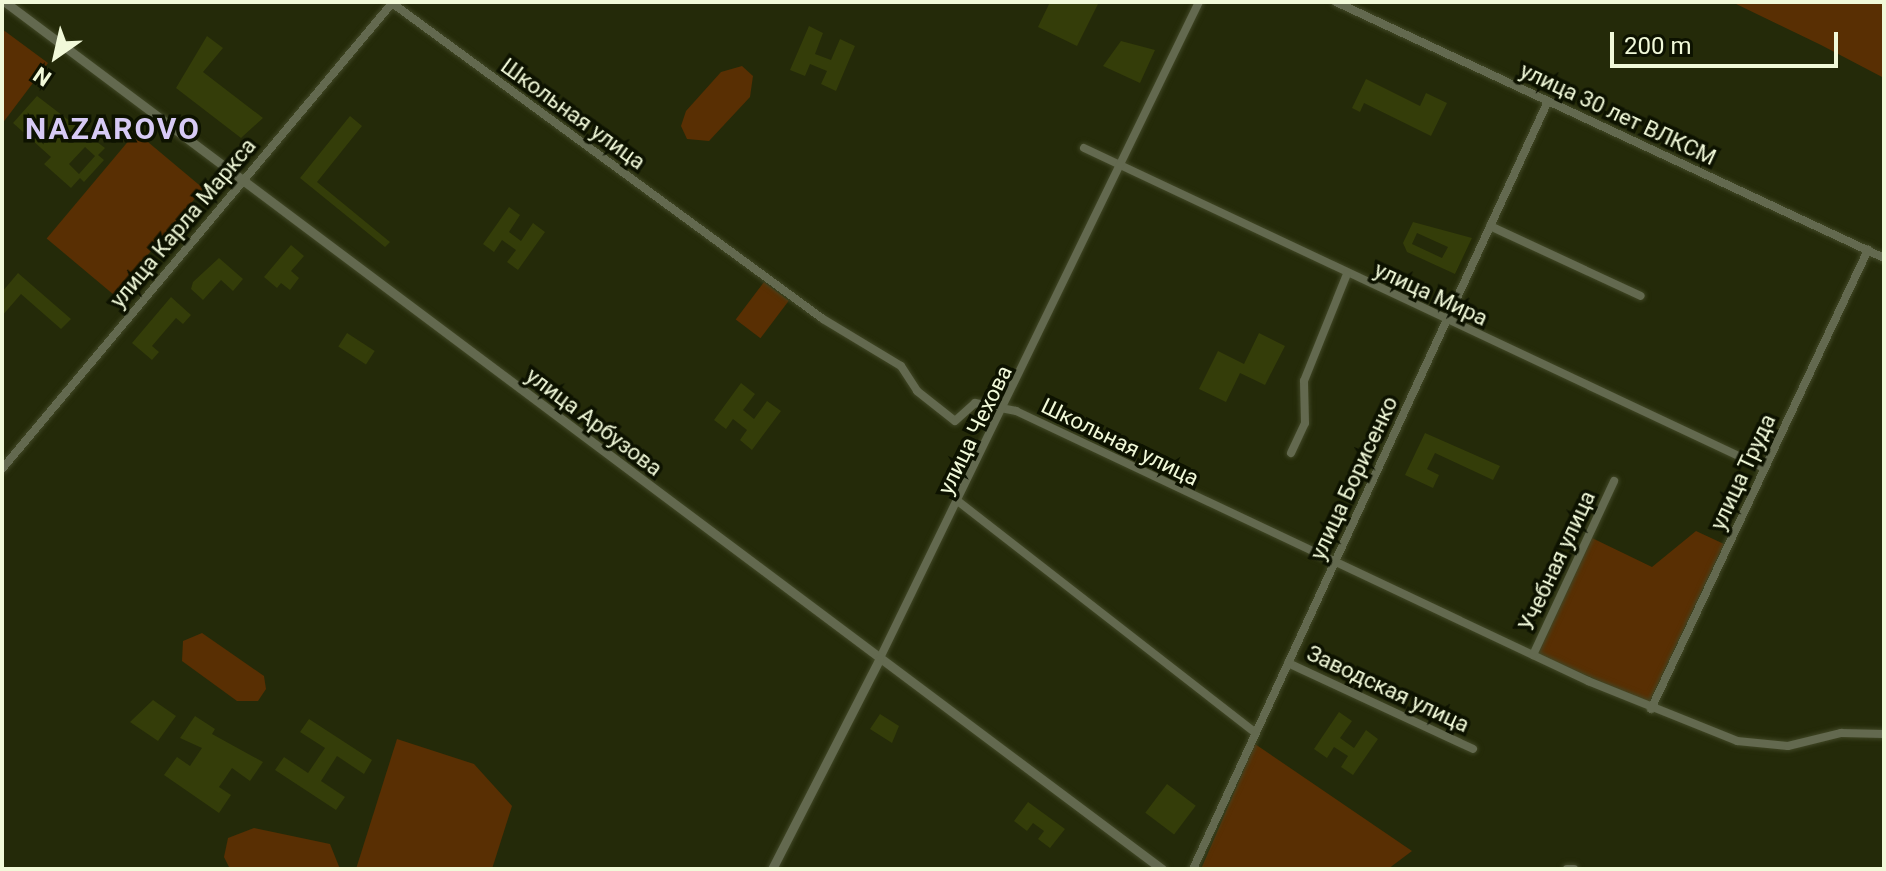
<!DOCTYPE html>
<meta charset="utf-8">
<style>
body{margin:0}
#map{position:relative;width:1886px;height:871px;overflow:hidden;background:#242a09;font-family:Roboto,sans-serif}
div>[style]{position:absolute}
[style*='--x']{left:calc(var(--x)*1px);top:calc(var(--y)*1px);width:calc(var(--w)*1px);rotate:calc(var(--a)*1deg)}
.green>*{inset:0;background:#592f03;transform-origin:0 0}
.building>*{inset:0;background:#343d09;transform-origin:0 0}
.roads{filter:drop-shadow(0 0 2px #414726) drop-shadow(0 0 2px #414726)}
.minor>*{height:8px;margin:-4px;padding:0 4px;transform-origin:4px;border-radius:4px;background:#63694f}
.tertiary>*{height:9px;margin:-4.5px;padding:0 4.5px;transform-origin:4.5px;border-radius:4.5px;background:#63694f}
span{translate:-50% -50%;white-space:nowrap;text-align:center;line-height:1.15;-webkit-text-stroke:7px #0d1200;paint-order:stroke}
.street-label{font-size:22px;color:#f1f9d9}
.district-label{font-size:30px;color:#d7caf5;font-weight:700;letter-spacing:2px}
.frame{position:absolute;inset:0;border:4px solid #f1f9d9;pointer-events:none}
.north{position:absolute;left:16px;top:16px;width:80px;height:80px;-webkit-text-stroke:6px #0d1200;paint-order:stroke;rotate:214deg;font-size:22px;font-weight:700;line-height:32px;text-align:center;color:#f1f9d9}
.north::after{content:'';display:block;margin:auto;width:28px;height:36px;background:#f1f9d9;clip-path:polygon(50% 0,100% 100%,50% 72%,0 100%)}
.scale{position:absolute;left:1610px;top:32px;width:228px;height:36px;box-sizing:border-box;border:4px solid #f1f9d9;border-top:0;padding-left:10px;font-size:24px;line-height:28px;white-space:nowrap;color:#f1f9d9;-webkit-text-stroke:6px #0d1200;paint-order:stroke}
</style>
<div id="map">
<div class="green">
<div style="clip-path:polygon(1732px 2px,1884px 2px,1884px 78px,1821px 45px)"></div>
<div style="clip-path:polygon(2px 29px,48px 63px,2px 124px)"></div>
<div style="clip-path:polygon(742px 66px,753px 76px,750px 97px,709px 141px,687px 139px,681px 126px,686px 111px,721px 72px)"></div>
<div style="left:136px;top:132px;width:88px;height:139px;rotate:40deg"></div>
<div style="left:764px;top:282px;width:31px;height:47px;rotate:37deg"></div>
<div style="clip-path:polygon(1696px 531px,1724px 544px,1649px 703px,1538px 654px,1592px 538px,1652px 567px)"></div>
<div style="clip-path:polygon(202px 633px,264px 676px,266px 689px,258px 701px,237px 701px,182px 661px,183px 641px)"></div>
<div style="clip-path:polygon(397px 739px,474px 764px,512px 806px,492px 869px,356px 869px)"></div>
<div style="clip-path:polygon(1255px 744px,1412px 851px,1388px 869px,1201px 869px)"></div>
<div style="clip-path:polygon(254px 828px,330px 844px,340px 869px,230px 869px,224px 857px,228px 838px)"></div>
</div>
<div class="building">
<div style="clip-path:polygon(1050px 2px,1099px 2px,1077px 46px,1038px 27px)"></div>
<div style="clip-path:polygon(809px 26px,823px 33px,815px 54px,831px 60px,840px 39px,855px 46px,836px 91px,821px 84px,827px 71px,810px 64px,805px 76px,790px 70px)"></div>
<div style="clip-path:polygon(207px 36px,223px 48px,203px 72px,263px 118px,241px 138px,176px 88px)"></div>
<div style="clip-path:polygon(1121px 41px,1155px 50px,1140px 83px,1103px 66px)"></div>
<div style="clip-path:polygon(1366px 79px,1420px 106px,1426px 93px,1447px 103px,1431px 136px,1364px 103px,1360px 112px,1352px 108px)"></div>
<div style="clip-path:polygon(evenodd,37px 96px,105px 148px,98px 155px,104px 160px,84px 182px,80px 178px,71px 188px,44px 164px,51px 157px,13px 123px,37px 96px,85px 147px,95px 156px,79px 174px,69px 164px,85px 147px)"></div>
<div style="clip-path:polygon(350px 116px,362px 126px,317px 182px,390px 242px,385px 247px,300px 178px)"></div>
<div style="clip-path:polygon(509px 207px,520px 215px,509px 232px,521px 241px,533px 223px,545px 232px,518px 270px,507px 262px,516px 250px,502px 240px,494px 252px,483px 244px)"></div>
<div style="clip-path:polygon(evenodd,1413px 222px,1472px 238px,1455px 274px,1407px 252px,1403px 243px,1413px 222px,1417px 233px,1448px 247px,1442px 258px,1412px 244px,1417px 233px)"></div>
<div style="clip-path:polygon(291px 245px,304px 256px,291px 271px,299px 278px,290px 290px,281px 283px,277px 288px,264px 277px)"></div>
<div style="clip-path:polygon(219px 258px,243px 279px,233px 291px,221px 280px,203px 300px,191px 289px,193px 282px)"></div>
<div style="clip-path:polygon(18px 273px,71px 319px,61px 329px,21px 294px,2px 316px,2px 292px)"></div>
<div style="clip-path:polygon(171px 297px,191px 315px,183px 324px,176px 318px,152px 346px,159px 352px,152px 360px,132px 343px)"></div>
<div style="left:347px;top:333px;width:33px;height:16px;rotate:33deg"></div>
<div style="clip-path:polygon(1259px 333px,1285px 346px,1265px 385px,1240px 373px,1226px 402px,1199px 389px,1218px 351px,1244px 364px)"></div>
<div style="clip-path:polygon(741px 383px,755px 394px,743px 410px,754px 419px,767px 401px,781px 411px,752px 450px,740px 440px,747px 430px,733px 419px,726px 429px,714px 420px)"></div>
<div style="clip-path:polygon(1425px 433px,1500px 466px,1493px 480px,1435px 453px,1427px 469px,1439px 475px,1433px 488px,1405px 475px)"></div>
<div style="clip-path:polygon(153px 700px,176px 716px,158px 741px,130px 722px)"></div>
<div style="clip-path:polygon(1339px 712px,1352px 721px,1340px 738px,1354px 748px,1366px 730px,1378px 739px,1353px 775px,1341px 767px,1348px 756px,1334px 747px,1327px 758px,1314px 749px)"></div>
<div style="clip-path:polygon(880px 714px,899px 726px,892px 743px,870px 729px)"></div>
<div style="clip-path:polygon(195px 716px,215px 729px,212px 734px,263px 762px,250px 781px,232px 768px,219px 787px,231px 795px,219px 813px,164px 775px,177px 757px,190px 766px,202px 748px,180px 738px)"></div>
<div style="clip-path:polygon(309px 719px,372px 760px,364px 774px,337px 756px,321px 781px,345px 797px,336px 810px,275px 770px,284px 757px,308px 773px,325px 748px,300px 732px)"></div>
<div style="left:1167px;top:784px;width:36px;height:36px;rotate:37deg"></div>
<div style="clip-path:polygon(1028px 802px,1065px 829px,1050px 848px,1038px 839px,1044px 831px,1033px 823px,1027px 831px,1014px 821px)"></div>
</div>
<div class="roads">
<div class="minor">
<div style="--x:1336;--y:2;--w:605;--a:25.04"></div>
<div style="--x:392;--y:3;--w:534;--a:36.25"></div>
<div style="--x:823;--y:319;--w:91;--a:31.1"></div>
<div style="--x:901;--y:366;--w:30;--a:57"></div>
<div style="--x:917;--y:391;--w:48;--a:38.3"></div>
<div style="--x:955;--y:421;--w:27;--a:-42"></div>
<div style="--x:975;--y:403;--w:42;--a:11"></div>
<div style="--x:1016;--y:411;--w:633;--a:25.27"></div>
<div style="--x:1588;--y:681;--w:161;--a:21.9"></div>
<div style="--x:1737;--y:741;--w:51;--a:5.6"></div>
<div style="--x:1788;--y:746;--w:55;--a:-13.8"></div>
<div style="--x:1841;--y:733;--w:43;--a:1.3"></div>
<div style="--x:1084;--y:148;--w:752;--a:25.2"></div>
<div style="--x:1490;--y:226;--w:166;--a:24.9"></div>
<div style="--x:1291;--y:453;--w:33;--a:-65"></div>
<div style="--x:1305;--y:423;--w:42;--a:-91.4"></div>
<div style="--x:1304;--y:381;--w:115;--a:-68.1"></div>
<div style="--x:2;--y:469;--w:609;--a:-50.06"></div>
<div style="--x:959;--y:502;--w:376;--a:37.9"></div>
<div style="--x:1533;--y:655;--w:192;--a:-65"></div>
<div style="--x:879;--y:660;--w:732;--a:-64.07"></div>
<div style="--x:1288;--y:663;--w:204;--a:24.9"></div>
<div style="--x:1651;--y:709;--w:508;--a:-64.7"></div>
<div style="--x:1193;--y:869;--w:846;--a:-65.19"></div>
<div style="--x:1567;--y:869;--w:7;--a:0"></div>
</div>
<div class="tertiary">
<div style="--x:5;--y:2;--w:1446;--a:36.85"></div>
<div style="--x:772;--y:869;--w:235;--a:-62.9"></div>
</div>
</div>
<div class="street-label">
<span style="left:573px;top:114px;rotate:36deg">Школьная улица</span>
<span style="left:1618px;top:114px;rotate:25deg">улица 30 лет ВЛКСМ</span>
<span style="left:183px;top:223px;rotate:-50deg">улица Карла Маркса</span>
<span style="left:1431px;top:294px;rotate:25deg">улица Мира</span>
<span style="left:594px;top:422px;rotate:37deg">улица Арбузова</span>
<span style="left:975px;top:430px;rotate:-64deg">улица Чехова</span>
<span style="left:1120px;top:442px;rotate:26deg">Школьная улица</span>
<span style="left:1743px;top:472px;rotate:-65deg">улица Труда</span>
<span style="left:1354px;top:478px;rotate:-65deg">улица Борисенко</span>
<span style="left:1557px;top:561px;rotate:-65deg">Учебная улица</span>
<span style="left:1388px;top:689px;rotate:25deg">Заводская улица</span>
</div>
<div class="district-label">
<span style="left:113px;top:129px">NAZAROVO</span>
</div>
<div class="frame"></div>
<div class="north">N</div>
<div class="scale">200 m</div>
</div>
